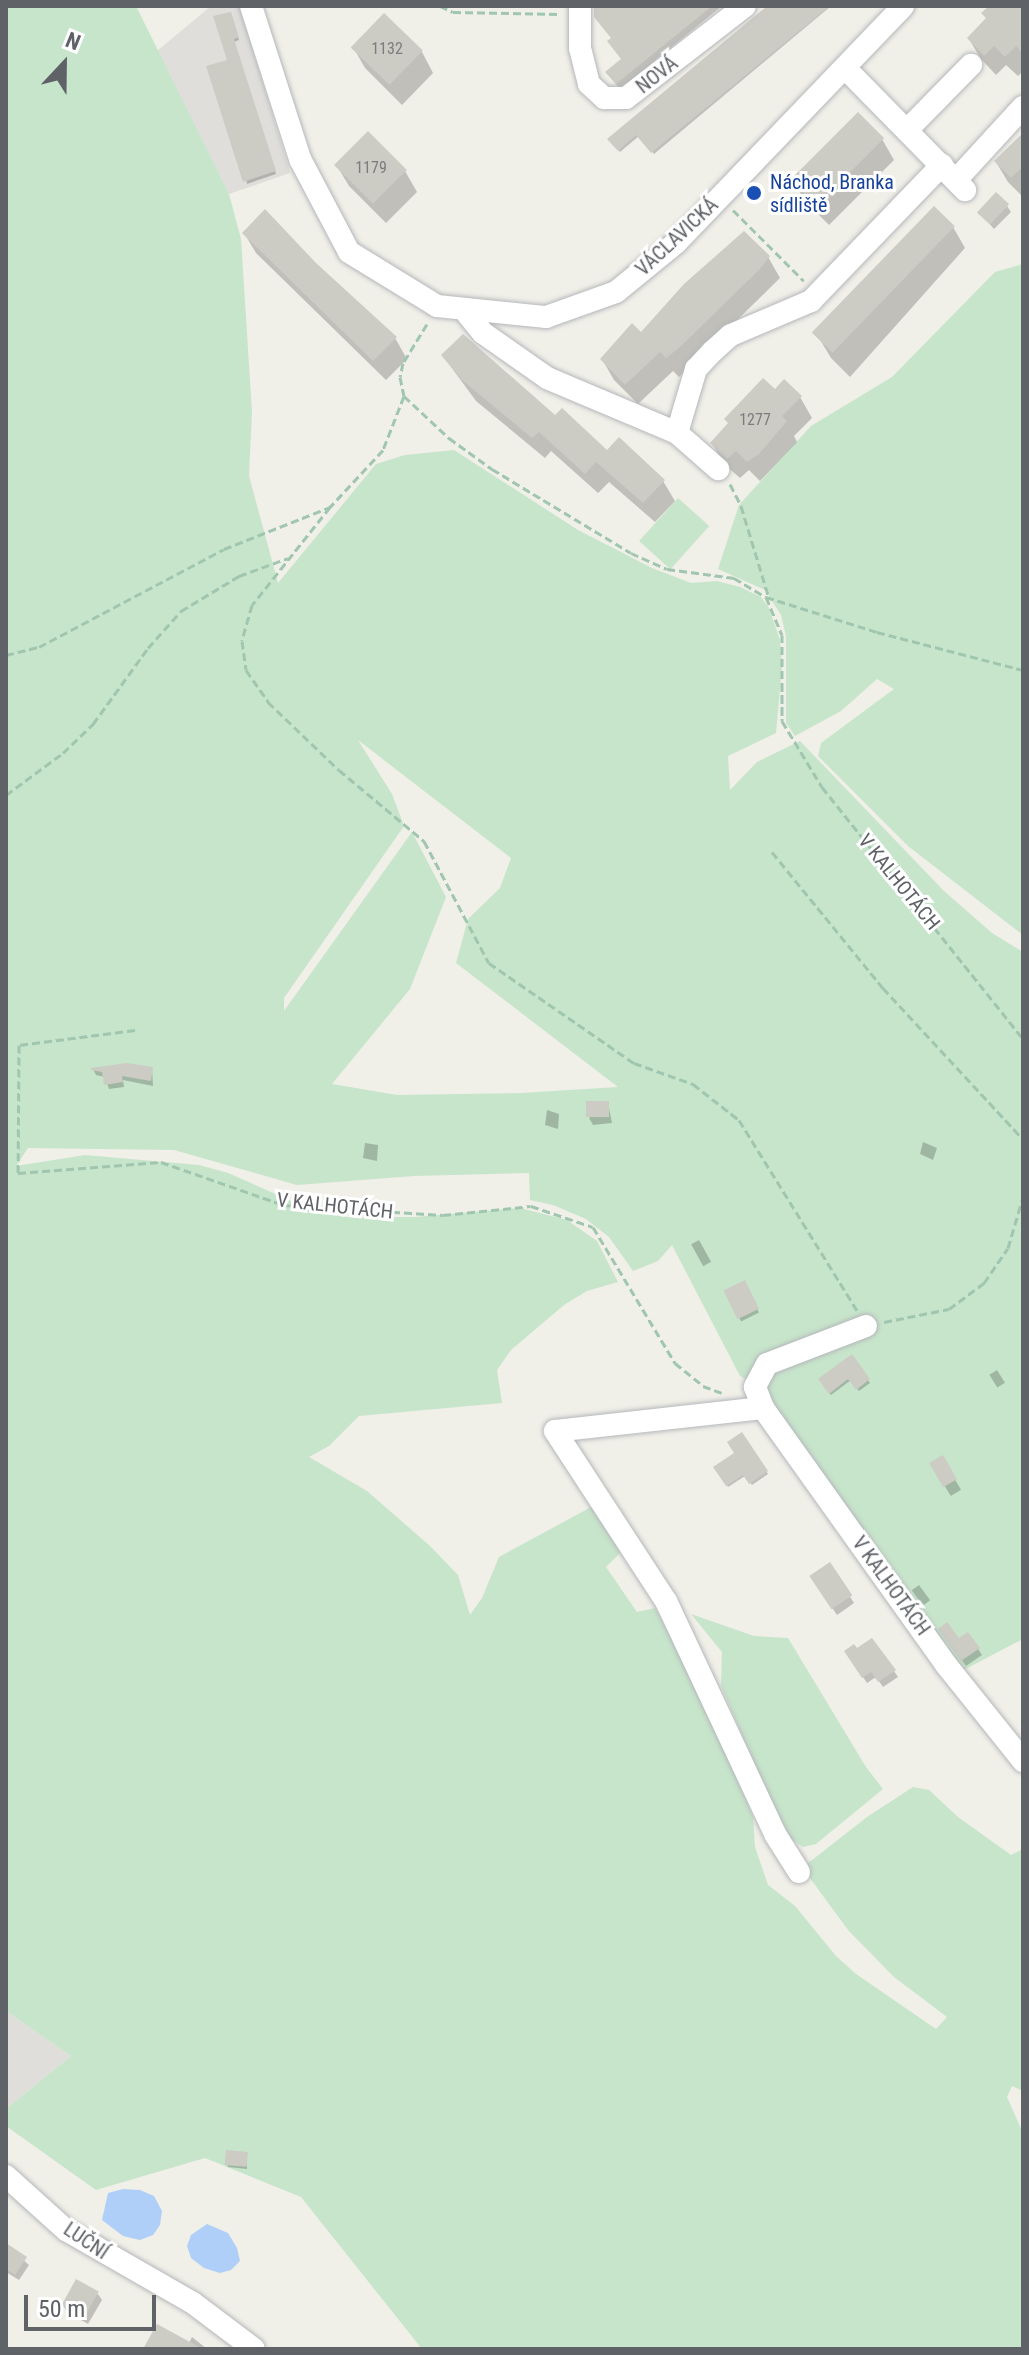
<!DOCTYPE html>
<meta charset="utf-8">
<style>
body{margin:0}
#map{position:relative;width:1029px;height:2355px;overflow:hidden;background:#f0efe8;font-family:"Roboto Condensed",sans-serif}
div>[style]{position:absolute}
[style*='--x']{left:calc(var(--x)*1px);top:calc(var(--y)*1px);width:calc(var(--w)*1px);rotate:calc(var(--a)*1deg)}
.industrial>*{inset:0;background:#dfdeda}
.green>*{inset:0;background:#c7e5cb;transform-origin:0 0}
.water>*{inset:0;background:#afcff9}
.shadow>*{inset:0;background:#0003;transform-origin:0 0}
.building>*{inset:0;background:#cccbc4;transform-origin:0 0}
.path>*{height:3px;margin-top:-1.5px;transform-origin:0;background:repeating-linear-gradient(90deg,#a0c6b0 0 8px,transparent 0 12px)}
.roads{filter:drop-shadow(0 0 2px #b5b7bb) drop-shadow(0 0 2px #b5b7bb)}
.minor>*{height:22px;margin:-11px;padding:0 11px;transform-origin:11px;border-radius:11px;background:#fff}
.dots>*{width:22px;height:22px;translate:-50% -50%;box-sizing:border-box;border:4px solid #fff;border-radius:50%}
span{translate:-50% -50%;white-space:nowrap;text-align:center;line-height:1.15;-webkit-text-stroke:6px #fff;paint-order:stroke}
.number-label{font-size:16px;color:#7a7c7e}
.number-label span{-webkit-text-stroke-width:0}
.street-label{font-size:20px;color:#5f6267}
.transit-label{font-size:20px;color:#164399}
.left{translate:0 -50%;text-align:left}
.frame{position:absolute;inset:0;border:8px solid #5f6267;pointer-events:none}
.north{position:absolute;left:24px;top:24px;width:80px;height:80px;-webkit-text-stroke:6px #fff;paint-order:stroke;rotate:22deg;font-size:22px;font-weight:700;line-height:32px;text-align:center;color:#5f6267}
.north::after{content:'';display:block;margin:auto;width:28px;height:36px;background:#5f6267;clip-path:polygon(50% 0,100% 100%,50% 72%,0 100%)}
.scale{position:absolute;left:24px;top:2295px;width:132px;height:36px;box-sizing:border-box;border:4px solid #5f6267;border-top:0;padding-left:10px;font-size:24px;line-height:28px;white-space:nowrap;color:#5f6267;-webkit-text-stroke:6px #fff;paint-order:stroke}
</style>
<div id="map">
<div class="industrial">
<div style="clip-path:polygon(211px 6px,240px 6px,290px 173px,229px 194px,157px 51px)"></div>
<div style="clip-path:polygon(6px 2011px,71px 2056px,6px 2109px)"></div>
</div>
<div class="green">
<div style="clip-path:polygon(evenodd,6px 6px,136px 6px,229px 194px,241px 239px,252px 412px,249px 476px,278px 583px,376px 464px,405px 455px,454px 450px,578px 530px,652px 568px,691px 583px,717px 581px,740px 587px,761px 597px,769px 608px,780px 640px,782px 667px,776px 733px,728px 756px,730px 790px,757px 762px,800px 741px,944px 891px,992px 933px,1023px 952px,1023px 1639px,956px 1674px,761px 1388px,740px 1376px,672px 1245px,658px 1261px,633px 1271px,609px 1237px,586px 1219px,553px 1205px,530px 1200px,529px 1173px,414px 1176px,297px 1185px,174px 1150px,28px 1148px,16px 1166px,85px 1155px,199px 1165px,228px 1173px,314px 1211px,346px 1217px,415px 1217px,520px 1208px,567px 1220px,597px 1241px,618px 1282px,587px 1291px,564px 1305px,511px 1350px,497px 1370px,502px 1403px,359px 1416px,329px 1446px,309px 1457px,367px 1491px,430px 1546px,458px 1575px,470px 1615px,482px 1598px,499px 1557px,593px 1506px,621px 1552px,606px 1567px,637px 1612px,655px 1608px,698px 1687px,753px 1817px,755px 1847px,768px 1885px,795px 1906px,836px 1956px,856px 1974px,936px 2029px,947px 2017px,894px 1977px,848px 1930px,807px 1874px,807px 1864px,867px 1817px,913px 1787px,929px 1790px,958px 1817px,1011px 1855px,1023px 1849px,1023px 2091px,1012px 2086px,1007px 2097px,1023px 2133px,1023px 2349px,422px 2349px,301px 2197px,205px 2158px,96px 2190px,6px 2126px,6px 2109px,71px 2056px,6px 2011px,6px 6px,358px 740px,511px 858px,500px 888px,468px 919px,456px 963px,618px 1087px,521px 1093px,397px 1095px,332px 1084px,410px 989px,446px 897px,412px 832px,284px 1011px,284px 998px,404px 826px,392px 794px,358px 740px)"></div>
<div style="clip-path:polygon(1023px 264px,1023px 935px,908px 846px,818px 756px,821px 743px,894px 689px,877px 679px,841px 711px,795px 736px,786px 723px,786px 636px,781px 615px,765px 590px,718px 569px,739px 505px,811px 426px,892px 377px,995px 272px)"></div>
<div style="left:678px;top:498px;width:42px;height:58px;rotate:42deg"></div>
<div style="clip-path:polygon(691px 1614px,754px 1636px,788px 1638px,866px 1767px,883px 1789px,816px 1844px,803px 1847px,785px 1835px,721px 1686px,722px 1652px)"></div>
</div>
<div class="water">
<div style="clip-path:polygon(123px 2189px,140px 2190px,154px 2196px,162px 2211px,160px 2225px,153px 2235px,140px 2240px,123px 2236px,102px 2220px,108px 2193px)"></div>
<div style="clip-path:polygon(207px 2224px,228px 2233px,237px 2248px,240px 2261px,231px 2270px,220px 2273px,204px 2268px,191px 2258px,187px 2246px,191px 2235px)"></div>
</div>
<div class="shadow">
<div style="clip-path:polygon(596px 6px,722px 6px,620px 89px,611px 78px,623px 60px)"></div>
<div style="clip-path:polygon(772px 6px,831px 6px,654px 154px,639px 136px,620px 152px,610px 139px)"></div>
<div style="clip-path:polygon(991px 6px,1023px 6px,1023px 71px,1018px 76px,1006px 65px,996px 75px,981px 59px,969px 39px,987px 20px)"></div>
<div style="clip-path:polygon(384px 15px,422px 52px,433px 73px,402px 105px,365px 68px,353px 47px)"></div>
<div style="clip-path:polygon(232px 17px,239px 40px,234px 42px,276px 174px,247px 184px,230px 62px)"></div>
<div style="clip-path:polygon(1023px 133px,1023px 197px,1008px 182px,996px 162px)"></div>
<div style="clip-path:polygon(882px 139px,894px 160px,829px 225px,805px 201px,793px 180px)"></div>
<div style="clip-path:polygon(337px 166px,405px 171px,417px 192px,386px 223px,349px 186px)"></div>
<div style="clip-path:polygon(1007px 206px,1011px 212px,994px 229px,979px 212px)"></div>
<div style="clip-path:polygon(953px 227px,965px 248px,850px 377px,831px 358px,819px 338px)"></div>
<div style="clip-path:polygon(244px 233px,314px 264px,395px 338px,407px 359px,386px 380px,256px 253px)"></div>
<div style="clip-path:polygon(768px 257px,780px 278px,679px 377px,673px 371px,638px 404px,614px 380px,602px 359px)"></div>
<div style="clip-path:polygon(443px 356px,555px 418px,607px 452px,663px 481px,675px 501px,655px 522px,609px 482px,598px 493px,551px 451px,545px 458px,476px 401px)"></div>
<div style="clip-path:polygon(775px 392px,800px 397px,812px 418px,794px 436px,797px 442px,760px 481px,749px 470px,740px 478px,724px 464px,712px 443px)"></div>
<div style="clip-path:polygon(152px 1068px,153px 1086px,123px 1080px,124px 1087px,109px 1089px,105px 1077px,96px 1075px,93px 1069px)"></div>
<div style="clip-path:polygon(608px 1103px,612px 1123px,593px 1125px,589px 1118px)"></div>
<div style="clip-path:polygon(547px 1110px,559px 1114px,558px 1129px,545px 1125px)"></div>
<div style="clip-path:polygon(923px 1142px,937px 1148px,933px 1160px,920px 1154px)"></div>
<div style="clip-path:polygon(365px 1143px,378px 1145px,377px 1161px,363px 1158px)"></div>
<div style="left:699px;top:1240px;width:25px;height:9px;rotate:61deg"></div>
<div style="left:744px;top:1283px;width:33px;height:20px;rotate:63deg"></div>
<div style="clip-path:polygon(852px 1357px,870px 1383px,859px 1391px,851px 1380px,831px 1395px,821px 1380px)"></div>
<div style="left:997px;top:1370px;width:15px;height:9px;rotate:58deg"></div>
<div style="clip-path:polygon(741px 1435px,768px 1474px,752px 1485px,745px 1476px,728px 1487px,715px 1467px,736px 1453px)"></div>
<div style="left:942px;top:1458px;width:37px;height:12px;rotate:59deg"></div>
<div style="clip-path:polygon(829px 1564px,854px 1603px,837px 1615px,815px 1582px)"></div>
<div style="left:919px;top:1585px;width:19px;height:9px;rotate:54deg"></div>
<div style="clip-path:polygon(944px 1636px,978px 1649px,982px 1655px,966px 1666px)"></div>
<div style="clip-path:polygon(850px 1658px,894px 1671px,898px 1677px,883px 1687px,876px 1677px,867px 1683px)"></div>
<div style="clip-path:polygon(247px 2154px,247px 2169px,228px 2167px,227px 2164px)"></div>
<div style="clip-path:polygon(6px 2245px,29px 2265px,19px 2280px,6px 2272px)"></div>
<div style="clip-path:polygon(98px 2294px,102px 2300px,88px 2324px,67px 2312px,63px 2305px)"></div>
<div style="clip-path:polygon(192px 2337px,207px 2349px,146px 2349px,189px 2343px)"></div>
</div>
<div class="building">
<div style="clip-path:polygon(594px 6px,712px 6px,616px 84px,605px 72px,621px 59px,607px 41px,611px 38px,594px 17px)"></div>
<div style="clip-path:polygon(767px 6px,830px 6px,651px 153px,636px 135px,618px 151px,607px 139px)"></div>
<div style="clip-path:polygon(989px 6px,1023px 6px,1023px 54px,1016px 46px,1005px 57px,994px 46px,984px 56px,967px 38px,986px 18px,981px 13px)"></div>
<div style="clip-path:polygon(231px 12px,239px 37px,234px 39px,276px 171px,243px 182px,206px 66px,227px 60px,213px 16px)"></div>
<div style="left:384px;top:13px;width:54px;height:48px;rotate:44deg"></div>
<div style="left:858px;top:112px;width:37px;height:96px;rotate:45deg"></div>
<div style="left:368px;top:131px;width:55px;height:48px;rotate:45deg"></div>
<div style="clip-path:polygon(1023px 133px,1023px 167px,1011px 178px,994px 161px)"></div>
<div style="left:996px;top:192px;width:18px;height:28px;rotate:43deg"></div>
<div style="left:934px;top:206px;width:29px;height:176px;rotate:44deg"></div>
<div style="clip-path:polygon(265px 209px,316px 263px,397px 337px,373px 361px,242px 233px)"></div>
<div style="clip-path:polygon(744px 231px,770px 256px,760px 269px,679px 348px,666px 358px,660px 352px,625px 385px,600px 359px,632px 323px,641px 332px,684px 284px)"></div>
<div style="clip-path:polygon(463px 334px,555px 415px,562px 408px,607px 450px,619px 437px,665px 480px,643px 503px,596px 462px,585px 474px,539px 432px,532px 438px,462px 380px,441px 355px)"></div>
<div style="clip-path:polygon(763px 378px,775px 389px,784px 379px,802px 396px,782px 416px,787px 421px,759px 454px,747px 462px,736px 451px,727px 459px,710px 443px,728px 423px,724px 419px)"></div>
<div style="clip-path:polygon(127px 1063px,153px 1067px,151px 1081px,122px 1076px,123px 1082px,104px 1085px,102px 1072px,91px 1070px,91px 1068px)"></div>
<div style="left:609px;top:1101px;width:16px;height:23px;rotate:90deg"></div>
<div style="left:745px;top:1280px;width:32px;height:24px;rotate:64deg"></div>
<div style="clip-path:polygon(852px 1354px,870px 1379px,856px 1390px,848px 1379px,829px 1394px,818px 1379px)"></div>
<div style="clip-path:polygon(742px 1432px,768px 1471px,749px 1484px,743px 1475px,726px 1486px,713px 1467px,734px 1453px,727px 1442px)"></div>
<div style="left:943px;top:1455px;width:28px;height:16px;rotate:60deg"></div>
<div style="left:830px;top:1562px;width:40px;height:25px;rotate:56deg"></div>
<div style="clip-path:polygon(947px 1622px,959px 1638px,968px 1632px,980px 1648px,961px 1661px,938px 1629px)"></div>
<div style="clip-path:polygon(872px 1638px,896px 1670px,878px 1682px,871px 1672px,862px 1678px,844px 1651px,854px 1644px,857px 1648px)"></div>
<div style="left:226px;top:2150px;width:22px;height:15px;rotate:5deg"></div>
<div style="clip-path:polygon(6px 2243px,27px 2257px,15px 2275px,6px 2269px)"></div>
<div style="left:76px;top:2279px;width:26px;height:30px;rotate:29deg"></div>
<div style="clip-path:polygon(157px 2324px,203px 2349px,143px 2349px)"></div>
</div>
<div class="path">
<div style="--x:440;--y:6;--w:14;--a:25"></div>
<div style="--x:453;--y:12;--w:106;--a:1.1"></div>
<div style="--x:733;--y:210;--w:100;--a:45"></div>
<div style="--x:427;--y:324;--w:46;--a:121.6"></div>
<div style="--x:403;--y:363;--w:14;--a:102"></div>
<div style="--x:400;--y:377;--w:19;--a:78"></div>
<div style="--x:404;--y:396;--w:58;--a:111.3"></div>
<div style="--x:383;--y:450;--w:78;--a:132.9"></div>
<div style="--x:330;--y:507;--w:125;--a:128.5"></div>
<div style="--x:252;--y:605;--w:37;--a:106"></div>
<div style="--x:242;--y:641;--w:29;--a:82"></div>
<div style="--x:246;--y:670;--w:39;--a:55"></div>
<div style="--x:268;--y:702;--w:98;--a:43.8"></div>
<div style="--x:339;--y:770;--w:111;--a:39.9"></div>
<div style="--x:424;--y:841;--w:138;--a:62"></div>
<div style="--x:489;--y:963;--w:176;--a:34.6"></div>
<div style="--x:634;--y:1063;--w:63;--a:19.6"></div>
<div style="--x:693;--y:1084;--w:58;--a:38"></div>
<div style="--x:739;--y:1120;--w:224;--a:58.2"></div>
<div style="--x:404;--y:396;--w:62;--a:43"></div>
<div style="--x:449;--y:438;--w:53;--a:35.8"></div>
<div style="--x:492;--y:469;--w:162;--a:31.1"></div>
<div style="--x:631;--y:553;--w:39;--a:24"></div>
<div style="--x:667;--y:569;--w:68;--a:7.7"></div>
<div style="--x:734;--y:578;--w:37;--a:31"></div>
<div style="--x:766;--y:597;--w:41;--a:67.2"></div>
<div style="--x:782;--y:635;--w:86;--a:90"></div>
<div style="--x:782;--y:721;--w:77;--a:58.8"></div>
<div style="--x:822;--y:787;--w:322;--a:51.4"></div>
<div style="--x:730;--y:484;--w:25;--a:63"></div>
<div style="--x:741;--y:506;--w:96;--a:73.1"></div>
<div style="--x:766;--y:597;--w:116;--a:17.5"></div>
<div style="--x:877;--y:632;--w:151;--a:14.6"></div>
<div style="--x:6;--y:655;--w:34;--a:-14"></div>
<div style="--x:39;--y:647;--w:209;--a:-27.9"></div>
<div style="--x:224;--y:549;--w:114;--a:-21.6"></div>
<div style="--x:6;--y:795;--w:71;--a:-36.4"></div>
<div style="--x:63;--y:753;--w:42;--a:-44"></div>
<div style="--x:93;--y:724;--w:94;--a:-54.1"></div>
<div style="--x:148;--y:648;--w:50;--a:-48.3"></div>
<div style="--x:181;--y:611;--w:68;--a:-31.1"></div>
<div style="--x:239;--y:576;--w:52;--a:-20.2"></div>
<div style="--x:772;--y:852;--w:176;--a:50.8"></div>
<div style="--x:883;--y:988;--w:206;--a:47.2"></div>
<div style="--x:135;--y:1030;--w:117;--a:172.6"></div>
<div style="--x:19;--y:1045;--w:128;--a:90.4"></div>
<div style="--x:18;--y:1173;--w:143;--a:-4.4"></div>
<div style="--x:161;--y:1162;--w:130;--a:19.3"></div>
<div style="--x:284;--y:1205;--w:159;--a:3.6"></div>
<div style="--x:443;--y:1215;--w:88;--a:-5.8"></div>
<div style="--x:531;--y:1206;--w:65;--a:18.7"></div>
<div style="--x:593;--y:1227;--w:159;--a:58.9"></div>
<div style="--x:675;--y:1363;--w:36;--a:39"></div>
<div style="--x:703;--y:1386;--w:20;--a:20"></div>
<div style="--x:884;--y:1322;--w:66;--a:-11.3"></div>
<div style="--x:949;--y:1309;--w:44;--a:-36.6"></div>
<div style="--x:984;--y:1283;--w:42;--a:-55.6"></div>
<div style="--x:1008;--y:1248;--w:53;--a:-73.6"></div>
</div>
<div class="roads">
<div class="minor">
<div style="--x:251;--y:6;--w:161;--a:72.2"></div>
<div style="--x:300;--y:159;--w:105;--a:62.2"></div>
<div style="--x:349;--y:252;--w:103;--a:31.5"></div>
<div style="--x:437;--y:306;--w:110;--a:5.8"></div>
<div style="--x:546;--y:317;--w:74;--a:-19.7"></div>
<div style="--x:616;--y:292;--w:77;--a:-39.2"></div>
<div style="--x:676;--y:243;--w:328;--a:-46.2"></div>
<div style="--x:580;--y:6;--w:42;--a:90"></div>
<div style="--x:580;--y:48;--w:37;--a:76"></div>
<div style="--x:589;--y:84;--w:21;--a:43"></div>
<div style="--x:604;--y:98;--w:22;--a:0"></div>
<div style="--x:626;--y:98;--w:150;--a:-37.7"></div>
<div style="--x:846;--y:69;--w:170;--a:45.5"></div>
<div style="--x:908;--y:129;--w:90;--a:-45.5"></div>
<div style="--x:956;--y:180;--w:99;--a:-47.5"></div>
<div style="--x:465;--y:311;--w:28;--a:51"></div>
<div style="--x:483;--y:333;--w:78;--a:35.1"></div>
<div style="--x:547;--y:378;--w:141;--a:22.9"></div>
<div style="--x:677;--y:433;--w:55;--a:41.3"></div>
<div style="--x:677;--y:433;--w:67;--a:-73.5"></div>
<div style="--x:696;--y:369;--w:25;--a:-47"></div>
<div style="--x:713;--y:351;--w:24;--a:-42"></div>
<div style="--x:731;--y:335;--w:87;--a:-23"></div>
<div style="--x:811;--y:301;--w:189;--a:-46.1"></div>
<div style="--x:866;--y:1326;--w:106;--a:159"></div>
<div style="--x:767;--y:1364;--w:26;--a:118"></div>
<div style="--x:755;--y:1387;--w:22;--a:69"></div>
<div style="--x:763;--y:1408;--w:317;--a:54.5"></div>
<div style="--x:947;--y:1666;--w:122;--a:51.3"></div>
<div style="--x:763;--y:1408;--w:209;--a:173.7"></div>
<div style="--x:555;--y:1431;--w:203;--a:56.9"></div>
<div style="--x:666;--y:1601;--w:257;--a:64.9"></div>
<div style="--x:775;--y:1834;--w:45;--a:57.7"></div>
<div style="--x:6;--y:2176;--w:81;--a:42"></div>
<div style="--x:66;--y:2230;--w:146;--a:29.9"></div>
<div style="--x:193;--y:2303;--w:76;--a:37"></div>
</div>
</div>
<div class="dots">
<div style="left:754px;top:193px;background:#1a4fb4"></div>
</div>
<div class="number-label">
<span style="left:387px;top:49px">1132</span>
<span style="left:371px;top:168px">1179</span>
<span style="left:755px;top:420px">1277</span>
</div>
<div class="street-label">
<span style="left:657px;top:75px;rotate:-38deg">NOVÁ</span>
<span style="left:677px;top:237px;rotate:-43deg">VÁCLAVICKÁ</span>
<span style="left:899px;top:882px;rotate:51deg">V KALHOTÁCH</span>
<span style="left:335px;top:1206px;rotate:6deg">V KALHOTÁCH</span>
<span style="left:891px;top:1586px;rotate:54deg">V KALHOTÁCH</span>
<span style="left:86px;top:2241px;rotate:34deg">LUČNÍ</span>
</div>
<div class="transit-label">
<span class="left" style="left:770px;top:194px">Náchod, Branka<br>sídliště</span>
</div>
<div class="frame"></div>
<div class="north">N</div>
<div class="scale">50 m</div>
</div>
